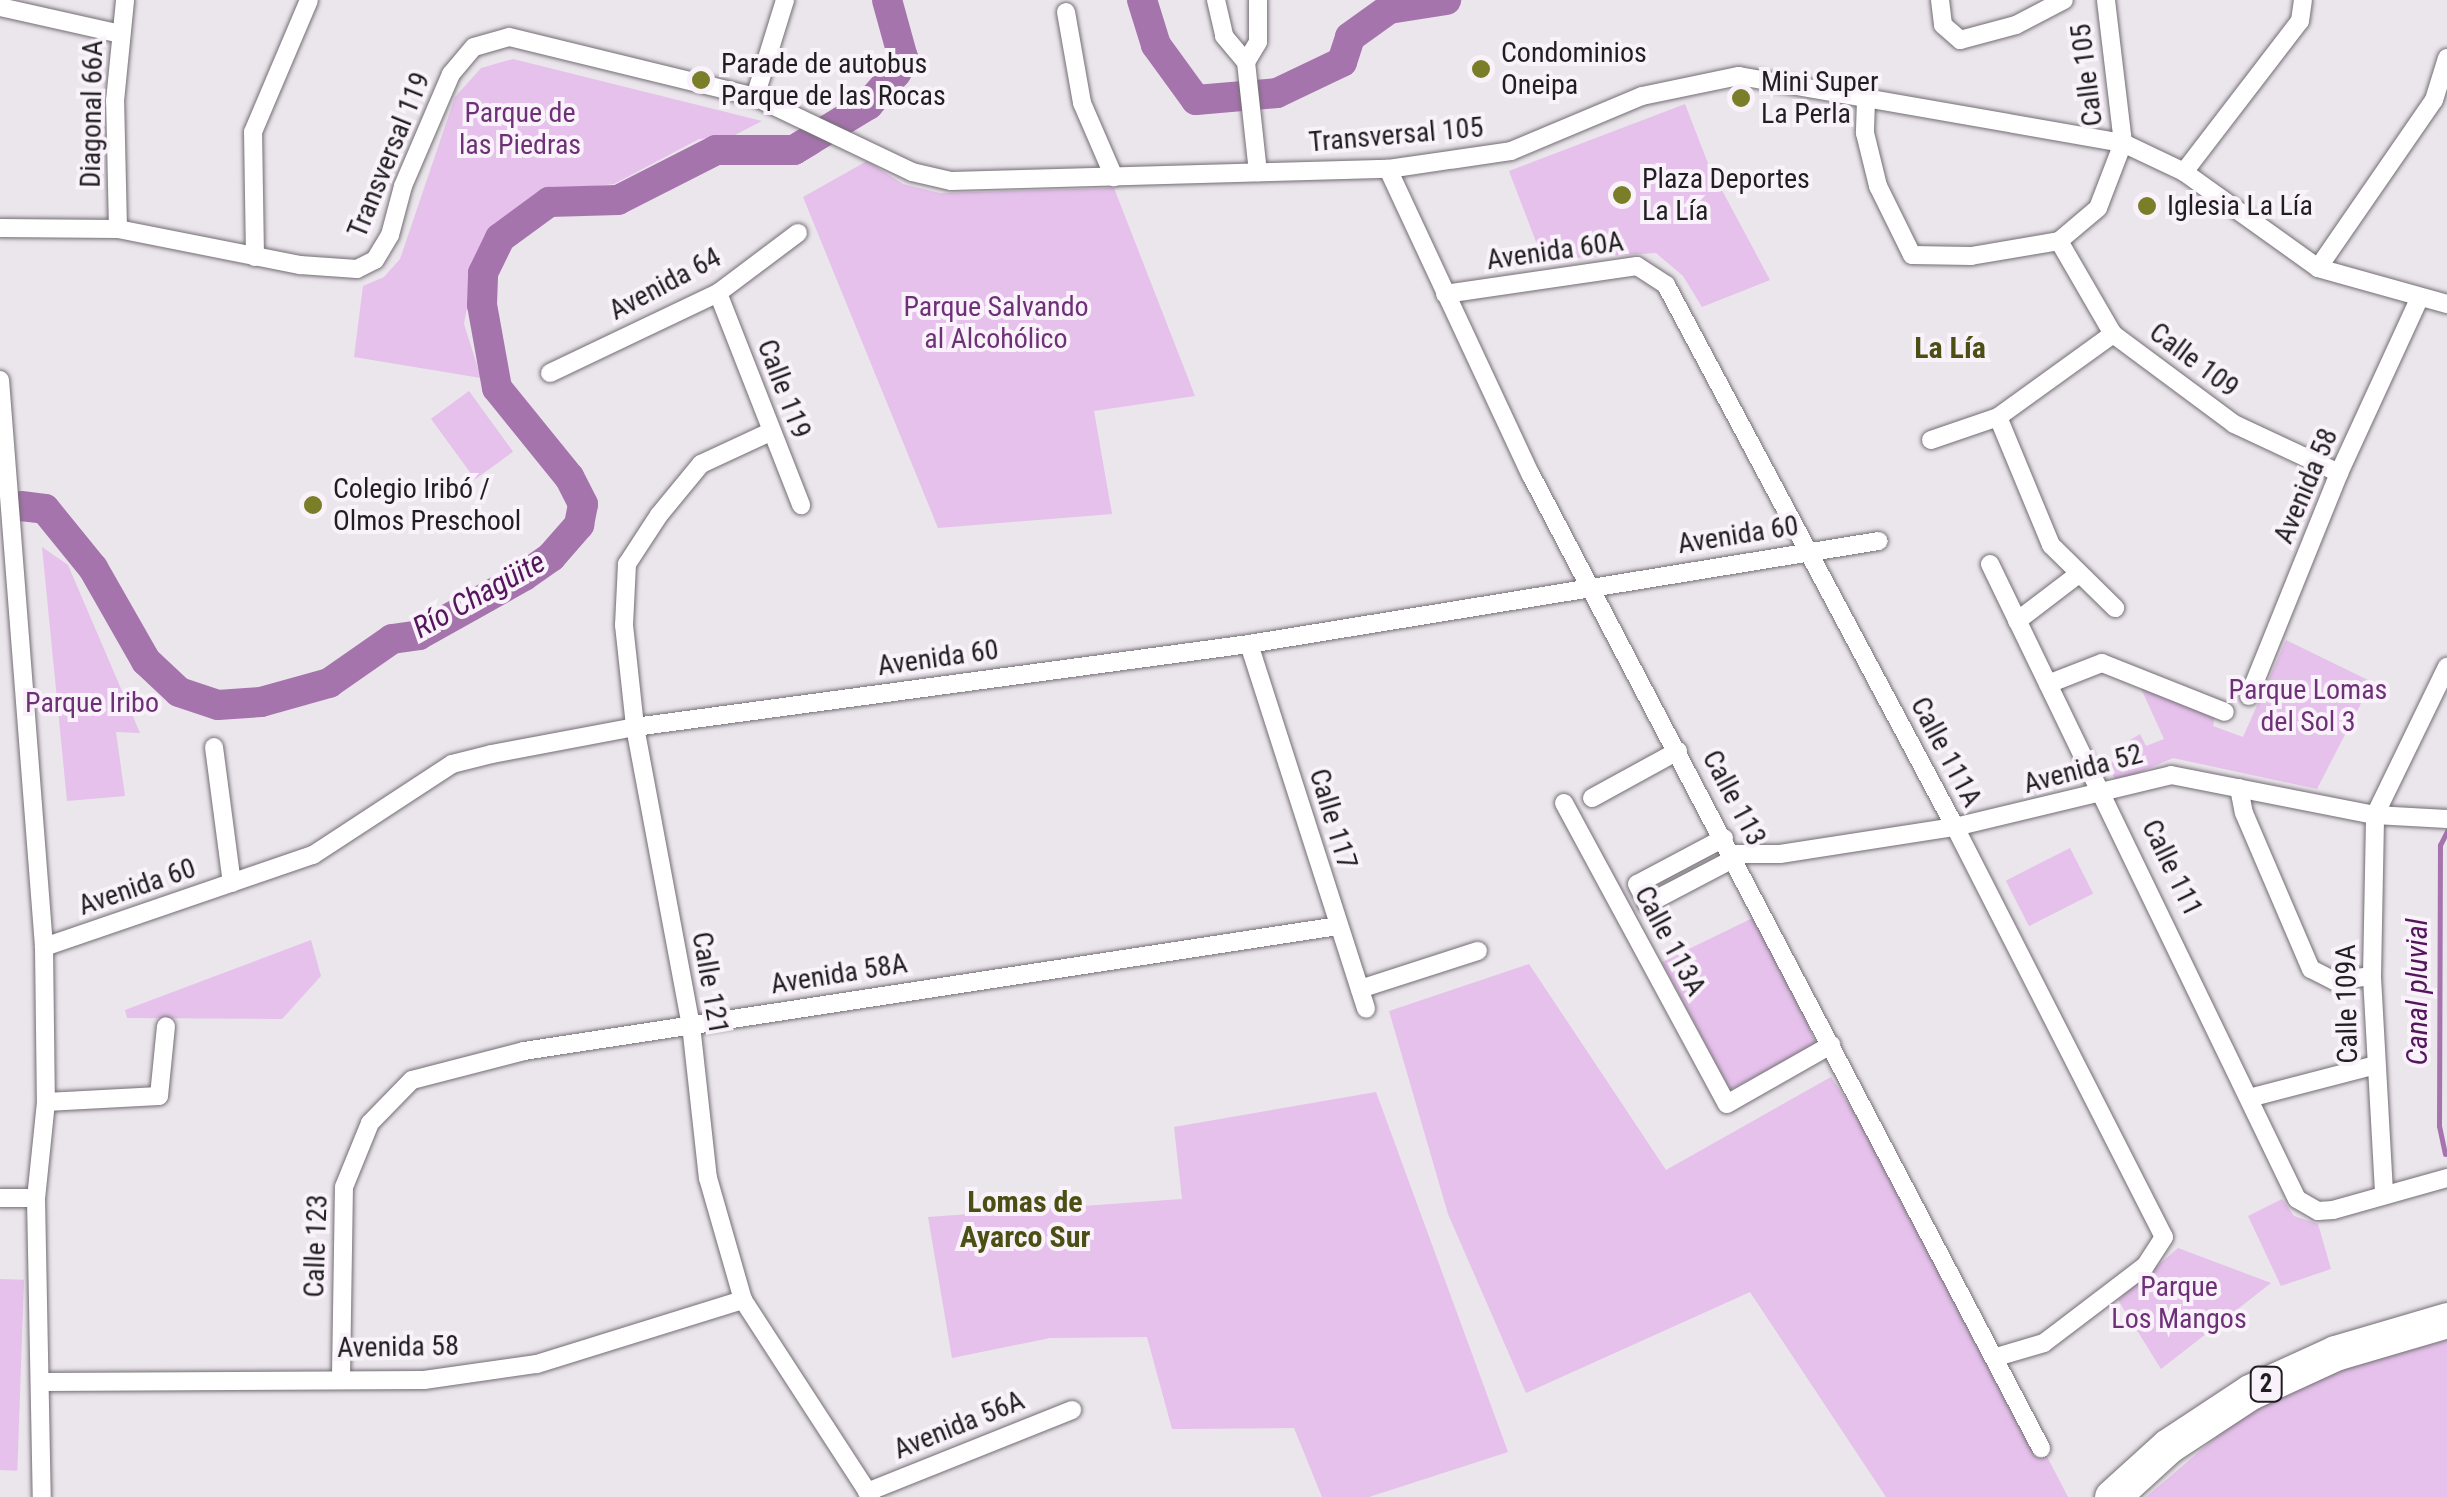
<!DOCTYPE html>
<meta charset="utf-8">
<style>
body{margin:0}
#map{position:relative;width:2447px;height:1497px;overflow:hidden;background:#ebe5ec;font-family:"Roboto Condensed",sans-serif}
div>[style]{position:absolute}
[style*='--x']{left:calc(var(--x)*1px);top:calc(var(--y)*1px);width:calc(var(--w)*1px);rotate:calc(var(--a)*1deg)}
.green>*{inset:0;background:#e5c1eb;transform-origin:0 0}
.stream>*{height:5px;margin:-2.5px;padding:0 2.5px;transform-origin:2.5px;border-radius:2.5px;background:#a674ad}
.river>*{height:30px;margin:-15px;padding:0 15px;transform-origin:15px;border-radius:15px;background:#a674ad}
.roads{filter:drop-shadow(0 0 2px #736d74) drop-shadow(0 0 2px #736d74)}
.street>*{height:18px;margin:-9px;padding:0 9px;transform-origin:9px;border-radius:9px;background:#fff}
.highway>*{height:35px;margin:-17.5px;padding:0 17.5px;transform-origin:17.5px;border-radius:17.5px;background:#fff}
.dots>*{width:28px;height:28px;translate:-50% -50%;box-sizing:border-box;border:5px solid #f9f2fa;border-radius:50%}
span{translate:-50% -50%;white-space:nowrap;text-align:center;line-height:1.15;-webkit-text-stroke:8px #f9f2fa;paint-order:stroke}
.shield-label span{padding:2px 8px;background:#f9f2fa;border:2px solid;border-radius:8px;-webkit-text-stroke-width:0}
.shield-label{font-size:25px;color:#211e21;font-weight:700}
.poi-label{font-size:28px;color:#211e21}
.left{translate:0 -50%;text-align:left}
.street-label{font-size:28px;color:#211e21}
.park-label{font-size:28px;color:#6e3178}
.neighbourhood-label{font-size:30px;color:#4c4f13;font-weight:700}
.water-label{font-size:30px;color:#54155d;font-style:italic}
</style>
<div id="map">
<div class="green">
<div style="clip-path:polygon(513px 59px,762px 121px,731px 137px,699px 139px,614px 184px,536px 193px,503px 218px,473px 274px,464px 324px,481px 378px,354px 357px,363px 286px,384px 277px,400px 259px,455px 97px,481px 68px)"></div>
<div style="clip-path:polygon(1685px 104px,1709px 166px,1770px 280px,1702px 307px,1683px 276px,1656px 253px,1543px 260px,1509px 171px)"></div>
<div style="clip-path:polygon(867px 161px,903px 184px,940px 193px,1114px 188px,1195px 396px,1094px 411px,1112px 514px,938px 528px,803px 197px)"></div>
<div style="left:469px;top:391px;width:75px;height:47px;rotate:54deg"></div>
<div style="clip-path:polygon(42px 547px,68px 565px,140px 733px,116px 732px,125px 796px,67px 801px)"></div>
<div style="clip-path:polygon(2286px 640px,2372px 682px,2317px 789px,2173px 758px,2117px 782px,2107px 765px,2134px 751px,2130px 740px,2140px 734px,2146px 746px,2164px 739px,2139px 684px,2215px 716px,2213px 726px,2243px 737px)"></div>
<div style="left:2070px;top:848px;width:51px;height:72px;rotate:63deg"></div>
<div style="clip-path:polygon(1763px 913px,1816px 1045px,1730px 1090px,1662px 962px)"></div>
<div style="clip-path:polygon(311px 940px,321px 976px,282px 1019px,127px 1018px,125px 1010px)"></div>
<div style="clip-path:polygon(1529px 964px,1666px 1170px,1831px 1077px,1919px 1210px,2068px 1497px,1886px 1497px,1750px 1292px,1526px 1393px,1448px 1214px,1389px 1011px)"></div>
<div style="clip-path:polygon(1376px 1092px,1508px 1452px,1369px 1497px,1322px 1497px,1294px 1428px,1172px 1429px,1147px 1337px,1050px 1338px,952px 1358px,928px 1217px,1182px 1199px,1174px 1127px)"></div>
<div style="clip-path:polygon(2282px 1199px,2294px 1216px,2318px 1224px,2331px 1269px,2281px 1286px,2248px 1216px)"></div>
<div style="clip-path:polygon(2178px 1248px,2271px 1283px,2161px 1369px,2118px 1300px)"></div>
<div style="left:0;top:1279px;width:24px;height:191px;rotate:2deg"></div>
<div style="clip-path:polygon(2447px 1340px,2447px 1497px,2146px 1497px,2248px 1410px,2325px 1373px)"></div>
</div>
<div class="stream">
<div style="--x:2445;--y:1154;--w:29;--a:-102"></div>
<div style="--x:2439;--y:1126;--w:281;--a:-89.8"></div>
<div style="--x:2440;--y:845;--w:16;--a:-63"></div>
</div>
<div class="river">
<div style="--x:1142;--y:0;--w:47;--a:72.7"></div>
<div style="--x:1156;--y:45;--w:68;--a:54"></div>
<div style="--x:1196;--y:100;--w:81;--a:-4.9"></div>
<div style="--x:1277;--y:93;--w:72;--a:-25.5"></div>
<div style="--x:1342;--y:62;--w:26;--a:-72"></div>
<div style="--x:1350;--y:37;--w:48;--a:-35.7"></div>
<div style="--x:1389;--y:9;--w:58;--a:-9"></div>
<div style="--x:809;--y:141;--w:17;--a:149"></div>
<div style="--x:794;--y:150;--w:87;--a:-31.3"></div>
<div style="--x:868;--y:105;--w:43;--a:-48.8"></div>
<div style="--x:896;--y:73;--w:17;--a:-65"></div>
<div style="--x:903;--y:58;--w:60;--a:-105.4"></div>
<div style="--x:21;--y:506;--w:24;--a:7"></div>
<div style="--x:45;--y:509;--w:76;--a:50.9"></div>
<div style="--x:93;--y:568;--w:107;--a:60.3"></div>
<div style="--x:146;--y:661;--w:45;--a:43.2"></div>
<div style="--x:179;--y:692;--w:41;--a:18.4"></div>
<div style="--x:218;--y:705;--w:43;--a:-4"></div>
<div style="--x:261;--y:702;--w:71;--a:-15.6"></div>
<div style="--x:329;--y:683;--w:77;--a:-34.9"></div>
<div style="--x:392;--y:639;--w:27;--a:-8"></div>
<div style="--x:419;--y:635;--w:120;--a:-29.3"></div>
<div style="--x:524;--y:576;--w:33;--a:-35"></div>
<div style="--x:551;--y:557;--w:43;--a:-48.8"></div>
<div style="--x:579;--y:525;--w:21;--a:-79"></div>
<div style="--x:583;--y:504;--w:30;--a:-117"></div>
<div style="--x:569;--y:477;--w:114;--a:-129"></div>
<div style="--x:497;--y:388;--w:84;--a:-100.2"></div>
<div style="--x:482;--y:305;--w:32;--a:-88"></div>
<div style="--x:483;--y:273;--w:39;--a:-64"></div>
<div style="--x:500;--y:238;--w:61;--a:-36.3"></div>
<div style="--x:549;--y:202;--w:69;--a:-1.7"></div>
<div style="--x:618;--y:200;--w:110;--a:-27"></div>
<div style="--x:716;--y:150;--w:78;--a:0"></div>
</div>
<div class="roads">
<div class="street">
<div style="--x:1216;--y:0;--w:37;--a:77"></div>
<div style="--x:1224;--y:36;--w:34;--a:50"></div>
<div style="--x:1246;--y:62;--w:111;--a:83.8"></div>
<div style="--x:1940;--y:0;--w:25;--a:83"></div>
<div style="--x:1943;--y:25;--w:23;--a:41"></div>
<div style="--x:1960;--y:40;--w:58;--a:-15"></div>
<div style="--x:2016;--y:25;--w:54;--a:-27.5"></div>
<div style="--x:0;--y:7;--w:124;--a:12.6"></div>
<div style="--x:1066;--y:12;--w:92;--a:80"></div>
<div style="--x:1082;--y:103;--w:81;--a:66.6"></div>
<div style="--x:1246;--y:62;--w:23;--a:-59"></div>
<div style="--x:1258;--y:42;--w:42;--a:-90"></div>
<div style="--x:755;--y:97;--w:102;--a:-72.8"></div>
<div style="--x:1866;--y:101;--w:32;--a:92"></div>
<div style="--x:1865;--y:133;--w:55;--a:76.2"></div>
<div style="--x:1878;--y:186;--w:77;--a:63.8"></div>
<div style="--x:1912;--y:255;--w:59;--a:1"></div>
<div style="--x:1971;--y:256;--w:89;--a:-9.7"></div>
<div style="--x:2059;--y:241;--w:51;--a:-40.2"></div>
<div style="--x:2098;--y:208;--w:70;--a:-69"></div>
<div style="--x:2123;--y:143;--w:144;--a:-96.8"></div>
<div style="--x:1388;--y:169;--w:338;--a:65"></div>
<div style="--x:1531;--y:475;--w:1099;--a:62.34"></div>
<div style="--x:2184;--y:172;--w:190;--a:-52.5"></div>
<div style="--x:2300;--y:21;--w:21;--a:-82"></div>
<div style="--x:0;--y:228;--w:118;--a:0.5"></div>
<div style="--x:118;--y:229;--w:186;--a:11.2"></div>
<div style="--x:300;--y:265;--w:57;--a:4"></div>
<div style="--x:357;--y:269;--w:20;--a:-27"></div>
<div style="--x:375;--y:260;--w:29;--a:-59"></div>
<div style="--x:390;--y:235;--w:51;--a:-75.1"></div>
<div style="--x:403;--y:186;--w:122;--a:-66.8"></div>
<div style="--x:451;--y:74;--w:35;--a:-50"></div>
<div style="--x:474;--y:47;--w:36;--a:-16"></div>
<div style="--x:509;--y:37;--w:253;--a:13.7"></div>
<div style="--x:755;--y:97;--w:174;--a:25.5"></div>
<div style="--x:912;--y:172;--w:40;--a:13"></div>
<div style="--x:951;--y:181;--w:437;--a:-1.6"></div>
<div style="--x:1388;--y:169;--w:124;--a:-8.3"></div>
<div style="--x:1511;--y:151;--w:142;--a:-22.8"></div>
<div style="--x:1642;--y:96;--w:99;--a:-11.7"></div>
<div style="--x:1739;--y:76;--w:390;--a:9.9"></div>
<div style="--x:2123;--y:143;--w:68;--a:25.4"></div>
<div style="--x:2184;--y:172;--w:165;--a:35.6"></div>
<div style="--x:2318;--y:268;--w:134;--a:15.6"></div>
<div style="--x:118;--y:229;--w:128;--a:-91.3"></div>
<div style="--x:115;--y:101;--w:101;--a:-84.3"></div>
<div style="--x:2059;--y:241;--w:108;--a:59.9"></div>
<div style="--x:2113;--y:334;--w:151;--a:36.6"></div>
<div style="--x:2234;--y:424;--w:116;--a:25"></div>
<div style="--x:255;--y:257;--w:125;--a:-90.9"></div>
<div style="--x:253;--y:132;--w:143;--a:-67"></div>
<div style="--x:2318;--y:268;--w:204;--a:-55.4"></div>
<div style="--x:2434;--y:100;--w:44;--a:-72.8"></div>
<div style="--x:718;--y:293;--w:228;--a:68.6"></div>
<div style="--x:1445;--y:294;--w:194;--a:-8.3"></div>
<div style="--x:1637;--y:266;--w:35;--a:33"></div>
<div style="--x:1666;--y:285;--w:614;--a:61.93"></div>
<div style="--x:1955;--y:827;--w:460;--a:63"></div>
<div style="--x:2164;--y:1237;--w:35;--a:123"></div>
<div style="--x:2145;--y:1266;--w:127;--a:142.7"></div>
<div style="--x:2044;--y:1343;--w:50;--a:163.7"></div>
<div style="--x:550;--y:373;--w:186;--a:-25.5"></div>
<div style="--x:718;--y:293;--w:100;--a:-36.9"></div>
<div style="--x:0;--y:380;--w:569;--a:85.56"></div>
<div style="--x:44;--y:947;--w:155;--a:89.3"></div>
<div style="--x:46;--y:1102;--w:97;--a:95.9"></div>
<div style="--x:36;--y:1198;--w:299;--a:88.9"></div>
<div style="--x:1998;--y:417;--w:139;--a:67.5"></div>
<div style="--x:2051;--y:545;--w:90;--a:44.5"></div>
<div style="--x:770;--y:432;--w:76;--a:155.1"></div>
<div style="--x:701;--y:464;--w:66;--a:129.5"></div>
<div style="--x:659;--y:515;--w:59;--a:123.1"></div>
<div style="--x:627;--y:564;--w:61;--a:92.8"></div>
<div style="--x:624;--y:625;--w:103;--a:83.8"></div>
<div style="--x:635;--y:727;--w:303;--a:79.4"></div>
<div style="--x:691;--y:1025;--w:154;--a:83.7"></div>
<div style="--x:708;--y:1178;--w:127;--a:74"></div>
<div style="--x:743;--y:1300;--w:235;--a:57"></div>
<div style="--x:1931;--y:440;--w:71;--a:-18.9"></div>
<div style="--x:1998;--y:417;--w:142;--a:-35.8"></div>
<div style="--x:1990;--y:564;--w:705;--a:64.2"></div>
<div style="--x:2297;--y:1199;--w:24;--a:30"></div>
<div style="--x:2318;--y:1211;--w:15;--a:-4"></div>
<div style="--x:2333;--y:1210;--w:118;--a:-15.7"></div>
<div style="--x:2017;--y:621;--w:74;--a:-37.3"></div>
<div style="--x:1249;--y:644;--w:383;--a:72.2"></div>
<div style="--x:2048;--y:684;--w:58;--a:-21.3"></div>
<div style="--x:2102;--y:663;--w:132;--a:21.7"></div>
<div style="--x:2249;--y:696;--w:240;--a:-68"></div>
<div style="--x:2339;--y:473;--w:192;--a:-65.3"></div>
<div style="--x:214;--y:747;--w:137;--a:82.5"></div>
<div style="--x:2239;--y:788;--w:25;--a:79"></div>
<div style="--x:2244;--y:813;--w:170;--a:66.8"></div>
<div style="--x:2311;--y:969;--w:27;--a:27"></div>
<div style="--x:2335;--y:981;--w:37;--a:-8"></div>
<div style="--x:1592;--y:798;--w:98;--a:-28.7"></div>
<div style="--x:1564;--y:803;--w:342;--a:61.6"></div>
<div style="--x:1727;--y:1104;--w:120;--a:-29.6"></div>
<div style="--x:1724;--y:838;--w:98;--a:152.1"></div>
<div style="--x:1637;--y:884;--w:22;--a:63"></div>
<div style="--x:1647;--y:904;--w:99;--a:-27.6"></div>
<div style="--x:1732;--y:854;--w:48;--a:0"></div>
<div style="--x:1780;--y:854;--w:177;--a:-8.8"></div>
<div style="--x:1955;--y:827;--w:222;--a:-13.5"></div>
<div style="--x:2171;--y:775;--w:208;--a:11.1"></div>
<div style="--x:2375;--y:815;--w:72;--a:3.2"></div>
<div style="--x:44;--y:947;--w:284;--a:-18.9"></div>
<div style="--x:313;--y:855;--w:166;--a:-33.2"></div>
<div style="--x:452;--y:764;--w:41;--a:-14"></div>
<div style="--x:492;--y:754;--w:146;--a:-10.7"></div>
<div style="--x:635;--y:727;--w:620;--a:-7.7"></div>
<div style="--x:1249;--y:644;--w:638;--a:-9.29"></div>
<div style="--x:1360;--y:989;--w:124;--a:-17.9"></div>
<div style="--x:2253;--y:1097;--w:127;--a:-14.6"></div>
<div style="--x:46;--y:1102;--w:113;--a:-3"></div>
<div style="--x:159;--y:1096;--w:70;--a:-84.3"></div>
<div style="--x:2384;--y:1192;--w:216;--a:-93.2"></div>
<div style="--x:2372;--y:976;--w:161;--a:-88.9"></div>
<div style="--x:2375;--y:815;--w:165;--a:-64.1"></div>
<div style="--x:0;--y:1198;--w:36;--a:0"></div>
<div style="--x:341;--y:1376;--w:189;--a:-89.1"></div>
<div style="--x:344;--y:1187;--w:69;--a:-67.9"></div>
<div style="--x:370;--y:1123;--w:60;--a:-45.7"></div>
<div style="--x:412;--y:1080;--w:116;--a:-14.5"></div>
<div style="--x:524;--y:1051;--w:824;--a:-8.73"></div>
<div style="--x:43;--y:1382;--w:381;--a:-0.3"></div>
<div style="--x:424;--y:1380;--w:114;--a:-8.1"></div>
<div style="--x:537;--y:1364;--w:216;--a:-17.3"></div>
<div style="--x:867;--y:1492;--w:221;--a:-21.8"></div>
</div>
<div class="highway">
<div style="--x:2112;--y:1497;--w:76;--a:-42.3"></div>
<div style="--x:2168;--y:1446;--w:98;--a:-33.4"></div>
<div style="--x:2250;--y:1392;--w:94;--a:-24.6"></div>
<div style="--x:2335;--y:1353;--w:117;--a:-16.4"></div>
</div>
</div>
<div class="dots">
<div style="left:1481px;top:69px;background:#7a7e28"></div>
<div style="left:701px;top:80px;background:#7a7e28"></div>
<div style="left:1741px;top:98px;background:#7a7e28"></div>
<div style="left:1622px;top:195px;background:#7a7e28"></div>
<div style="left:2147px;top:206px;background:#7a7e28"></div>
<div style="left:313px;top:505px;background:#7a7e28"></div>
</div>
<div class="shield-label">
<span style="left:2266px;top:1384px">2</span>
</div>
<div class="poi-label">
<span class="left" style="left:1501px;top:69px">Condominios<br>Oneipa</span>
<span class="left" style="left:721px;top:80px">Parade de autobus<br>Parque de las Rocas</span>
<span class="left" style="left:1761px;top:98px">Mini Super<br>La Perla</span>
<span class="left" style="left:1642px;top:195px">Plaza Deportes<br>La Lía</span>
<span class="left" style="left:2167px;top:206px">Iglesia La Lía</span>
<span class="left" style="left:333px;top:505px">Colegio Iribó /<br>Olmos Preschool</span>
</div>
<div class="street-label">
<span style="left:2087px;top:75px;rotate:-97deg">Calle 105</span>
<span style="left:92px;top:114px;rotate:-89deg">Diagonal 66A</span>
<span style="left:1396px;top:135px;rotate:-5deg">Transversal 105</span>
<span style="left:389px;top:155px;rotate:-68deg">Transversal 119</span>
<span style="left:1555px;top:251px;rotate:-8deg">Avenida 60A</span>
<span style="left:665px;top:284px;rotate:-28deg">Avenida 64</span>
<span style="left:2194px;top:360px;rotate:37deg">Calle 109</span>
<span style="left:784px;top:389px;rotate:69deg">Calle 119</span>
<span style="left:2306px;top:486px;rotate:-67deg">Avenida 58</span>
<span style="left:1738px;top:535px;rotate:-9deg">Avenida 60</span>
<span style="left:938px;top:658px;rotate:-8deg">Avenida 60</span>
<span style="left:1946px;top:752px;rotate:62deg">Calle 111A</span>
<span style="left:2083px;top:769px;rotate:-15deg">Avenida 52</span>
<span style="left:1734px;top:798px;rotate:62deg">Calle 113</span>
<span style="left:1333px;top:819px;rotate:73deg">Calle 117</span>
<span style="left:2172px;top:868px;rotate:64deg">Calle 111</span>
<span style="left:137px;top:887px;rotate:-19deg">Avenida 60</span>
<span style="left:1670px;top:941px;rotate:62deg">Calle 113A</span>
<span style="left:839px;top:974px;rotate:-9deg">Avenida 58A</span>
<span style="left:710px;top:983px;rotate:80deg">Calle 121</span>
<span style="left:2347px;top:1004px;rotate:-91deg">Calle 109A</span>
<span style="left:316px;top:1246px;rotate:-88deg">Calle 123</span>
<span style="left:398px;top:1347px;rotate:-1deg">Avenida 58</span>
<span style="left:959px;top:1425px;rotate:-22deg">Avenida 56A</span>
</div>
<div class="park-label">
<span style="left:520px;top:129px">Parque de<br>las Piedras</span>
<span style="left:996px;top:323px">Parque Salvando<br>al Alcohólico</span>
<span style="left:2308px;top:706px">Parque Lomas<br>del Sol 3</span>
<span style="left:92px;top:703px">Parque Iribo</span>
<span style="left:2179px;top:1303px">Parque<br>Los Mangos</span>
</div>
<div class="neighbourhood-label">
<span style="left:1950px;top:348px">La Lía</span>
<span style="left:1025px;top:1219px">Lomas de<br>Ayarco Sur</span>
</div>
<div class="water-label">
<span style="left:479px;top:595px;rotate:-29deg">Río Chagüite</span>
<span style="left:2417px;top:992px;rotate:-90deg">Canal pluvial</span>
</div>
</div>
